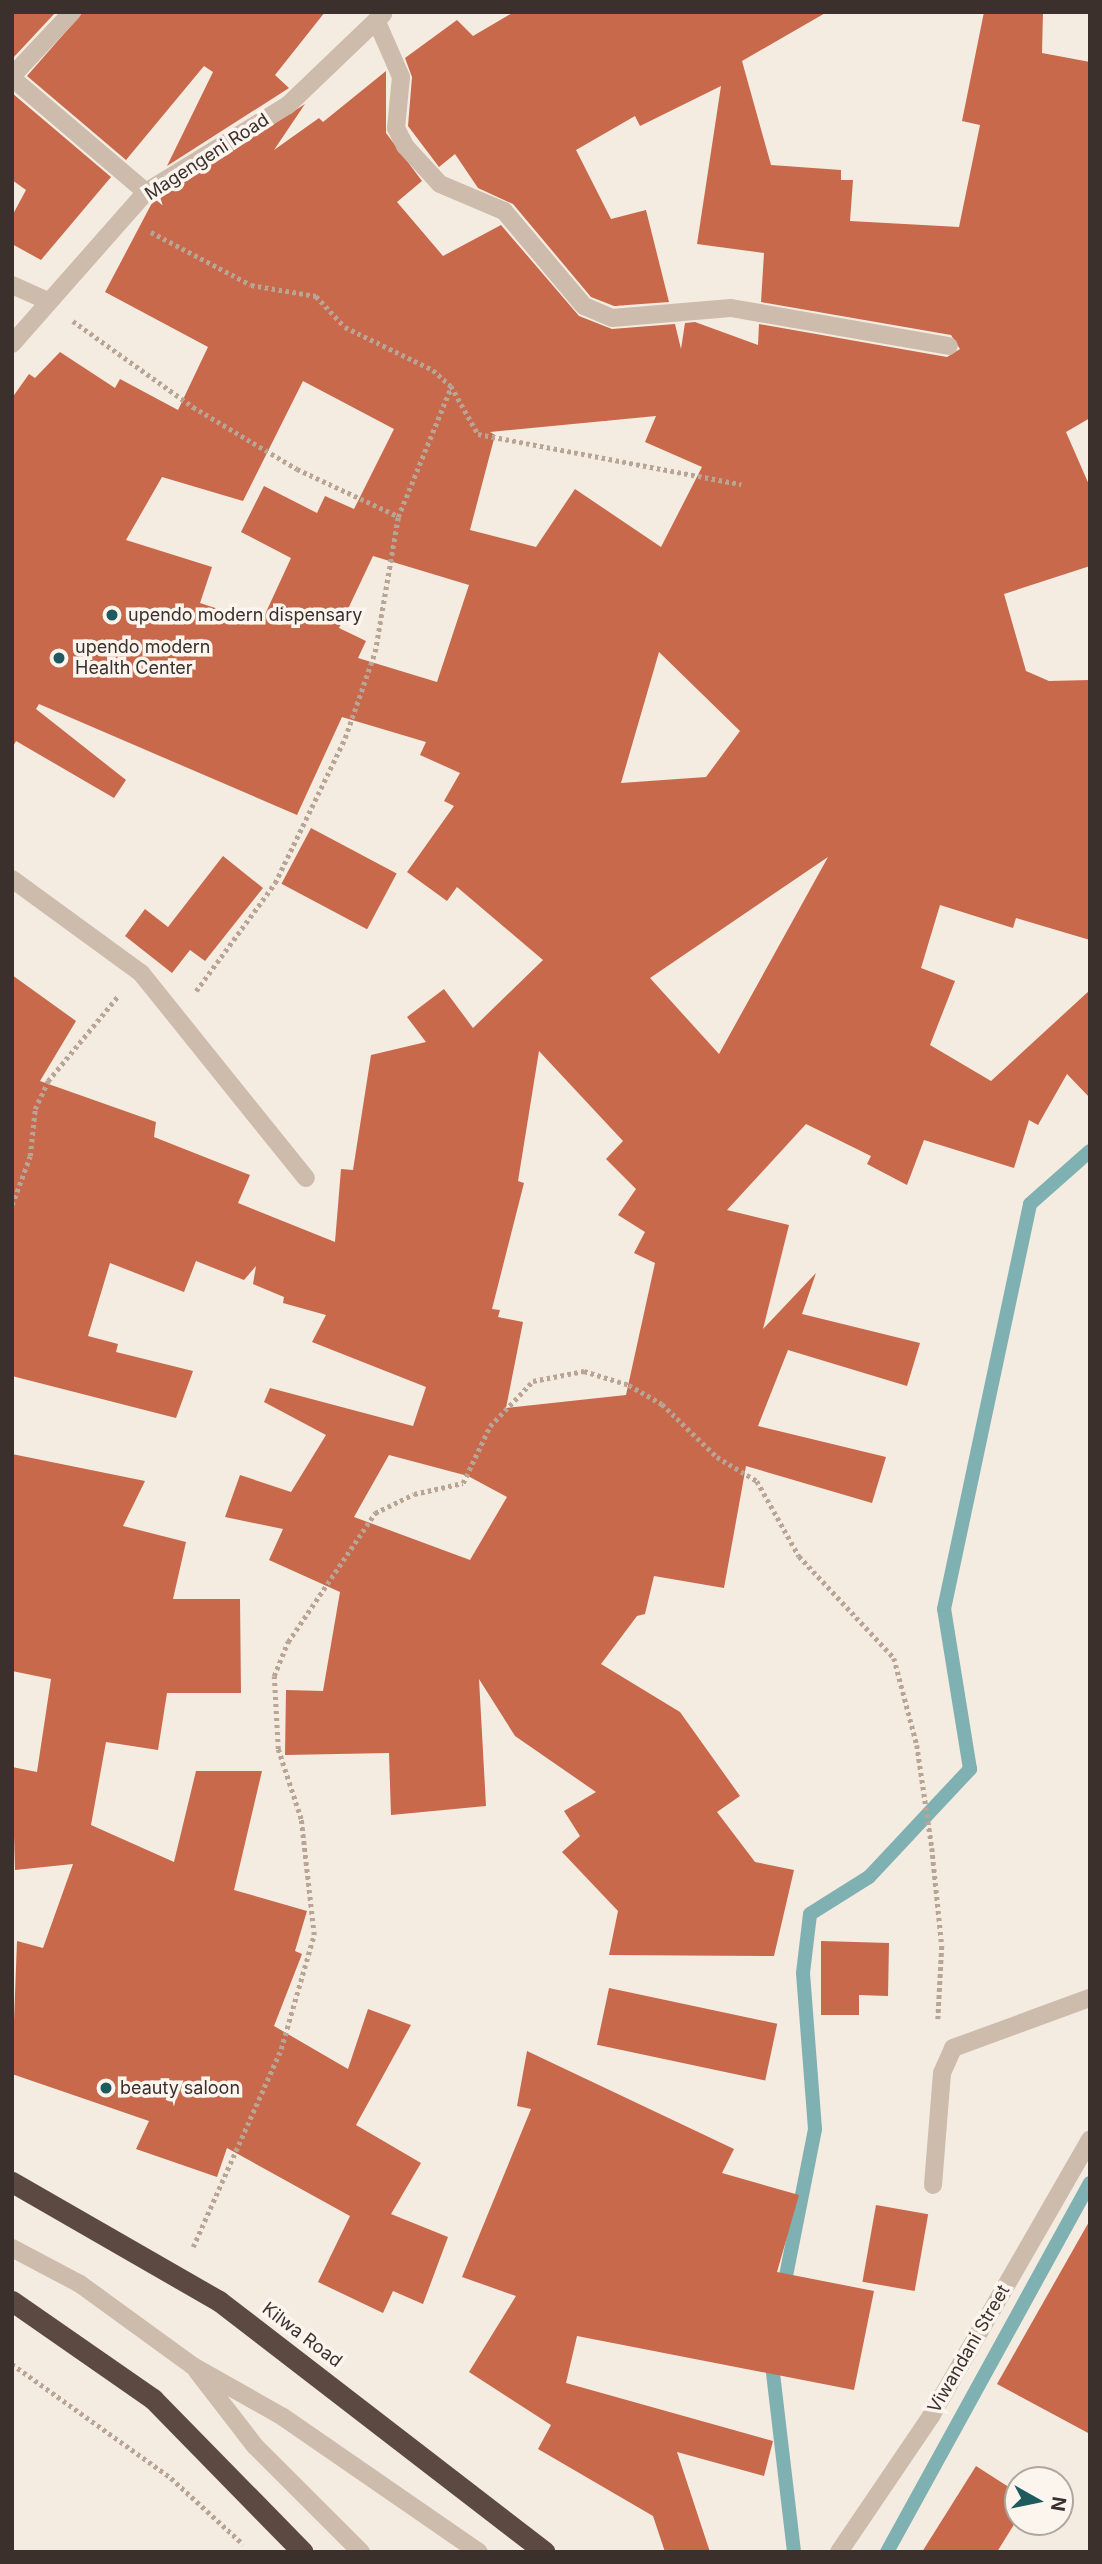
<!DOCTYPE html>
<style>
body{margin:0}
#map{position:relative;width:1102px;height:2564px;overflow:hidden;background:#f4ebe1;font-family:Inter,sans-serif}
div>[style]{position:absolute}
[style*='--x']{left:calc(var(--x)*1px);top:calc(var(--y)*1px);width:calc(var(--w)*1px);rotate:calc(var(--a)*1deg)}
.stream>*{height:14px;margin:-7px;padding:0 7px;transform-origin:7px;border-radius:7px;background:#7fb0b2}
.building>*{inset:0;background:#c8694b;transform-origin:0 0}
.path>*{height:4.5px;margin-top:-2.25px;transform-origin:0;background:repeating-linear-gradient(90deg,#b9a596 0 3.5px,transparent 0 7px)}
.minor>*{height:18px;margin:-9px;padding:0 9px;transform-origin:9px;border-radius:9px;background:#cdbbac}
.highway>*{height:21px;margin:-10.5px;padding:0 10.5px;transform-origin:10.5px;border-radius:10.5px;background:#5c4a42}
.dots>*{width:19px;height:19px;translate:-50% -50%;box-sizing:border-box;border:4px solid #fbf5ee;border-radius:50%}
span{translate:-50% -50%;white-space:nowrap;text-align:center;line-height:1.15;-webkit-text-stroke:7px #fbf5ee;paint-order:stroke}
.street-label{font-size:18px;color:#3b302b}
.poi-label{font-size:18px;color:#3b302b}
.left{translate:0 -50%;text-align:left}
.frame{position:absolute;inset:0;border:14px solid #3b302b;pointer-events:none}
.north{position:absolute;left:1004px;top:2466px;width:70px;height:70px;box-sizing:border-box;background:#fbf5ee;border:2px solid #aea6a0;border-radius:50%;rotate:99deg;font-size:19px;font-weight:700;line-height:28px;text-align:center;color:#3b302b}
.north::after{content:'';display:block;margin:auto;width:24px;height:32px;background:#1f5a5e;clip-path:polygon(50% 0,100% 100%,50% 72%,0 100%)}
</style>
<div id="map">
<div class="stream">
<div style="--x:783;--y:2291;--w:165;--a:-78.8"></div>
<div style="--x:815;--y:2129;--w:156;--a:-94.4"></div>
<div style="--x:803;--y:1973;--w:59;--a:-83.2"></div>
<div style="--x:810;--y:1914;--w:70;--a:-32.1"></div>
<div style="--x:869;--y:1877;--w:148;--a:-46.9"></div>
<div style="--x:970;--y:1769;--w:162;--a:-99.2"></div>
<div style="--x:944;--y:1609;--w:414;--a:-78"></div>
<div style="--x:1030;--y:1204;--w:80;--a:-41.5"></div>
<div style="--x:771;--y:2356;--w:197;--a:83.3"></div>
<div style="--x:887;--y:2552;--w:421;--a:-61.2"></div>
</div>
<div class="building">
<div style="clip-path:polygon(12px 12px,56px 12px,12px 59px)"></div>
<div style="clip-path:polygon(83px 12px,325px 12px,275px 75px,289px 88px,167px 166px,213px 72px,204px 66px,126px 160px,27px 76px)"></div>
<div style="clip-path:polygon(evenodd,514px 12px,827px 12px,742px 61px,771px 165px,841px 170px,841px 180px,853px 180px,850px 221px,959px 227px,980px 125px,962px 121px,984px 12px,1043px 12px,1042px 53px,1090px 62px,1090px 418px,1066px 432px,1090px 487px,1090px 566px,1004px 594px,1026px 671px,1049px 681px,1090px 680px,1090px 940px,1016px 918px,1013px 928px,940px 905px,921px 968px,955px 981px,930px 1045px,991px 1081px,1090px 990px,1090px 1098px,1067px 1074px,1038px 1125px,1029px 1120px,1014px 1168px,924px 1140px,907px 1185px,867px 1164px,871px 1156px,806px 1124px,727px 1210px,789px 1225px,763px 1329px,816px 1273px,802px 1314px,920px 1343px,907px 1386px,788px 1350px,758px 1426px,886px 1457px,872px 1503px,746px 1466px,724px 1588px,654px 1576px,645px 1614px,637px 1616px,601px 1664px,680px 1712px,740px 1796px,717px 1812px,755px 1862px,794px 1870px,774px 1956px,609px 1955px,618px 1911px,562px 1852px,580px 1836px,564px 1811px,596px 1792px,515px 1736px,479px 1679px,486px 1806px,391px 1815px,389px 1753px,285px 1755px,286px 1690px,323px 1691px,340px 1592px,269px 1560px,283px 1529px,225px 1517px,240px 1475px,291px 1492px,326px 1435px,264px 1402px,270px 1388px,413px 1426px,426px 1387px,312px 1342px,326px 1315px,283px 1303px,284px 1297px,253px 1284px,256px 1266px,244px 1280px,196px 1261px,184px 1292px,110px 1263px,88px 1336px,118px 1344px,116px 1352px,193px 1371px,176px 1418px,12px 1376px,12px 975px,76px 1021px,40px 1081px,156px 1122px,154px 1137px,250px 1175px,238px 1203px,335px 1242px,341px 1169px,353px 1170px,371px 1055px,426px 1042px,407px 1017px,444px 989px,473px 1028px,543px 960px,457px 887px,447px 901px,407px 872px,454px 806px,444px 801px,460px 773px,420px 755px,426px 742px,342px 717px,297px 815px,39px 704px,36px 709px,126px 780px,114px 798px,16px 741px,12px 748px,12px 398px,29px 374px,35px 378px,60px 352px,115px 388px,120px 379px,178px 410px,208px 347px,105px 292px,153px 201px,305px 104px,274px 150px,319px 118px,323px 122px,386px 71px,386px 133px,422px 181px,397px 202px,443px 256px,501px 225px,579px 316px,612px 329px,675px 324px,681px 349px,685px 323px,695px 322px,758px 345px,759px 324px,947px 357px,960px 349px,951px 335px,761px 302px,764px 253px,697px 244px,721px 86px,640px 126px,635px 116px,576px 150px,611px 219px,646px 210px,669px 302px,614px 306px,591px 297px,513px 204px,478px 188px,455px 154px,439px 167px,408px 126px,412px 77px,405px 58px,457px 20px,473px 36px,514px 12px,303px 381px,394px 429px,354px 509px,325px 496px,317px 513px,264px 486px,241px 532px,291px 558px,261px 623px,200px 603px,212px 567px,126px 540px,162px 477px,243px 501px,303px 381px,514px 12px,656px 416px,645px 442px,702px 467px,661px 547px,575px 489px,536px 547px,470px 530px,495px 435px,490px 432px,656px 416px,514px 12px,373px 556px,469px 585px,437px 682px,358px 658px,366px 641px,339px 628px,373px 556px,514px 12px,659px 652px,740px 731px,706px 777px,621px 783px,659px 652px,514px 12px,828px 857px,719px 1054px,650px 978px,828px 857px,514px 12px,539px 1051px,623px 1141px,606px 1159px,636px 1189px,618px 1215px,645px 1232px,634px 1253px,655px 1263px,626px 1395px,506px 1408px,523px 1322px,498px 1317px,500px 1310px,492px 1309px,524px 1183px,518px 1181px,539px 1051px,514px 12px,389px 1455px,468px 1476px,507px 1497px,470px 1560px,354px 1517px,389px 1455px)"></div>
<div style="clip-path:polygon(12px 93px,111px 177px,41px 260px,12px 244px,12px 216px,26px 190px,12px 180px)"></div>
<div style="left:311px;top:828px;width:97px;height:63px;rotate:28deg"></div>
<div style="clip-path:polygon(223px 856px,263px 888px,205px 961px,190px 950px,172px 973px,125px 936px,145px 909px,168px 927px)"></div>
<div style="clip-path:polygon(12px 1454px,145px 1481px,123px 1526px,186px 1542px,173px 1599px,240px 1599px,241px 1693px,167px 1693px,158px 1750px,106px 1742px,91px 1825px,174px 1862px,196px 1771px,262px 1771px,234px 1890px,307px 1911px,295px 1951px,302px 1954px,274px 2026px,348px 2069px,368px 2009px,411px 2025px,356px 2125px,421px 2163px,391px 2214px,448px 2237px,423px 2304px,393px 2291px,383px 2313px,318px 2282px,350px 2216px,227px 2148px,217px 2177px,136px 2149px,149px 2121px,12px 2074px,17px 1941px,43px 1948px,73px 1864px,15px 1870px,12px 1767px,37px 1772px,51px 1679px,12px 1671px)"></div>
<div style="clip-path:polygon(821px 1941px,889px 1943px,888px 1996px,859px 1995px,859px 2015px,821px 2015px)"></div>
<div style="left:609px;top:1988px;width:172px;height:58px;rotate:12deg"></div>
<div style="clip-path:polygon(527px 2051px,734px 2149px,722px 2173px,799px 2195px,777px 2272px,874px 2291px,854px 2390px,577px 2336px,566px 2383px,773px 2441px,764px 2476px,677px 2452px,710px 2552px,665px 2552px,653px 2516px,538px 2449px,551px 2425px,469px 2372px,516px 2296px,462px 2277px,531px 2109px,517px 2106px)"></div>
<div style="left:876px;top:2205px;width:53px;height:78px;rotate:10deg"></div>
<div style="clip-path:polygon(1090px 2220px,1090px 2434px,997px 2384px)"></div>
<div style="clip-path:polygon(976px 2466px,1018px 2493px,1018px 2518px,997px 2552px,922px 2552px)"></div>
</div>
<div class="path">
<div style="--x:151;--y:232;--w:113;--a:27.9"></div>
<div style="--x:251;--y:285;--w:66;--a:9.6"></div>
<div style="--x:316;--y:296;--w:42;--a:46.9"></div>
<div style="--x:345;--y:327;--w:98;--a:26"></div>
<div style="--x:433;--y:370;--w:24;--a:42"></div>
<div style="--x:451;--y:386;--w:55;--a:60.6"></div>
<div style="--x:478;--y:434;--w:268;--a:10.8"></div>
<div style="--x:73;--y:321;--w:148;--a:35.6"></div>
<div style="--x:193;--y:407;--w:121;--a:30.8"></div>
<div style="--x:297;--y:469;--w:111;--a:25"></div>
<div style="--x:196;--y:991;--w:134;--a:-53.8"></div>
<div style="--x:275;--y:883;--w:161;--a:-64.2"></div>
<div style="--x:345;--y:738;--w:91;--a:-70.8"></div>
<div style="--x:375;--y:652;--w:137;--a:-80.3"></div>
<div style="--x:398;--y:517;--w:140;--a:-67.8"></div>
<div style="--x:12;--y:1205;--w:52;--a:-69.8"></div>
<div style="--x:30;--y:1156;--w:47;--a:-83.9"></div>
<div style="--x:35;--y:1109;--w:31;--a:-65"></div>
<div style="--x:48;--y:1081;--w:110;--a:-50.5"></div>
<div style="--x:193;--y:2247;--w:217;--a:-66"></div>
<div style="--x:281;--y:2049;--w:119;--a:-73.9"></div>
<div style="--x:314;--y:1935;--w:117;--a:-96.4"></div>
<div style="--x:301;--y:1819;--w:74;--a:-108.2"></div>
<div style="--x:278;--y:1749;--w:73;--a:-93.1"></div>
<div style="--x:274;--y:1676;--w:37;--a:-68"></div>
<div style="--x:288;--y:1642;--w:156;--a:-56"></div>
<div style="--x:375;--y:1513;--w:43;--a:-26"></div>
<div style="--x:414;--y:1494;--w:50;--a:-12.7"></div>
<div style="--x:463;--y:1483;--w:63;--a:-64.7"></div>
<div style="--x:490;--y:1426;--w:62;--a:-46.3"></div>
<div style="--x:533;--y:1381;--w:52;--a:-11.1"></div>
<div style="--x:584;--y:1371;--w:47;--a:17.3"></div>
<div style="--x:629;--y:1385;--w:38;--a:30"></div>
<div style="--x:662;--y:1404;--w:76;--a:43.9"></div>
<div style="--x:717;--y:1457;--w:47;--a:31"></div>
<div style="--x:757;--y:1481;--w:86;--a:60.8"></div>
<div style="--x:799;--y:1556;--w:139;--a:47"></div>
<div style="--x:894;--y:1658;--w:90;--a:75.2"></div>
<div style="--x:917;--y:1745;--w:104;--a:81.7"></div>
<div style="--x:932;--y:1848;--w:99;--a:84.2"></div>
<div style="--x:942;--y:1946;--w:73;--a:93.1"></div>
<div style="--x:12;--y:2364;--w:196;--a:35.6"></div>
<div style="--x:171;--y:2478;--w:98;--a:42.5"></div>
</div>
<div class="minor">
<div style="--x:377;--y:22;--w:60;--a:66.4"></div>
<div style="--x:401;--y:77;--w:51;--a:95.6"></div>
<div style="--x:396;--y:128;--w:20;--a:63"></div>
<div style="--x:405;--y:146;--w:52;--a:47.4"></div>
<div style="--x:440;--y:184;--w:69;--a:22.9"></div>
<div style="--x:504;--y:211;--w:124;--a:49.9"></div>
<div style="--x:584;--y:306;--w:30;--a:23"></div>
<div style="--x:612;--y:318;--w:119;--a:-4.8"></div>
<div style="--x:731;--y:308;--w:221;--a:9.9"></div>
<div style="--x:12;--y:76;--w:88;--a:-46.8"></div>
<div style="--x:12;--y:78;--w:176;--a:40.4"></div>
<div style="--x:12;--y:285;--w:39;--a:24"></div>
<div style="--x:12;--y:344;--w:203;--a:-48.6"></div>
<div style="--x:146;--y:192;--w:167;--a:-31.5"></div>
<div style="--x:288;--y:105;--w:132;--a:-43.8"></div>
<div style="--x:12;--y:879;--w:160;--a:36.1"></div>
<div style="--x:141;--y:973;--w:263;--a:51.2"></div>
<div style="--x:933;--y:2185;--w:112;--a:-85.4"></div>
<div style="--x:942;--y:2073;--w:27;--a:-66"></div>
<div style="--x:953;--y:2048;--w:146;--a:-20.1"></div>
<div style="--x:12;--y:2248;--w:77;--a:27.9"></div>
<div style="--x:80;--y:2284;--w:140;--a:36"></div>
<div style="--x:193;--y:2366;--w:103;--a:29.5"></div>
<div style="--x:283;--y:2417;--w:238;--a:34.6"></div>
<div style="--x:197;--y:2371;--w:95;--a:52.3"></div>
<div style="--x:255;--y:2446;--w:150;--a:45"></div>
<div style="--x:839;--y:2552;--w:164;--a:-55.9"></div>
<div style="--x:931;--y:2416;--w:319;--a:-60.1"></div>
</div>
<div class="highway">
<div style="--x:12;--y:2182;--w:239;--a:29.9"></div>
<div style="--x:219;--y:2301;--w:411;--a:37.6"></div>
<div style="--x:12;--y:2301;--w:172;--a:34.8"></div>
<div style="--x:153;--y:2399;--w:214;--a:45.6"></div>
</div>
<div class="dots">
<div style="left:112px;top:615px;background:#1f5a5e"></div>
<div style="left:59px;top:658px;background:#1f5a5e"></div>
<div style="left:106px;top:2088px;background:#1f5a5e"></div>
</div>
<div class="street-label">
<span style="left:207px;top:157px;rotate:-33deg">Magengeni Road</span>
<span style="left:302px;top:2335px;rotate:37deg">Kilwa Road</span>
<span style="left:969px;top:2349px;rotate:-60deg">Viwandani Street</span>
</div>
<div class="poi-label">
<span class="left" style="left:128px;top:615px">upendo modern dispensary</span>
<span class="left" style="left:75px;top:658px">upendo modern<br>Health Center</span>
<span class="left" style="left:120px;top:2088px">beauty saloon</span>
</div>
<div class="frame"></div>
<div class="north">N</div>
</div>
